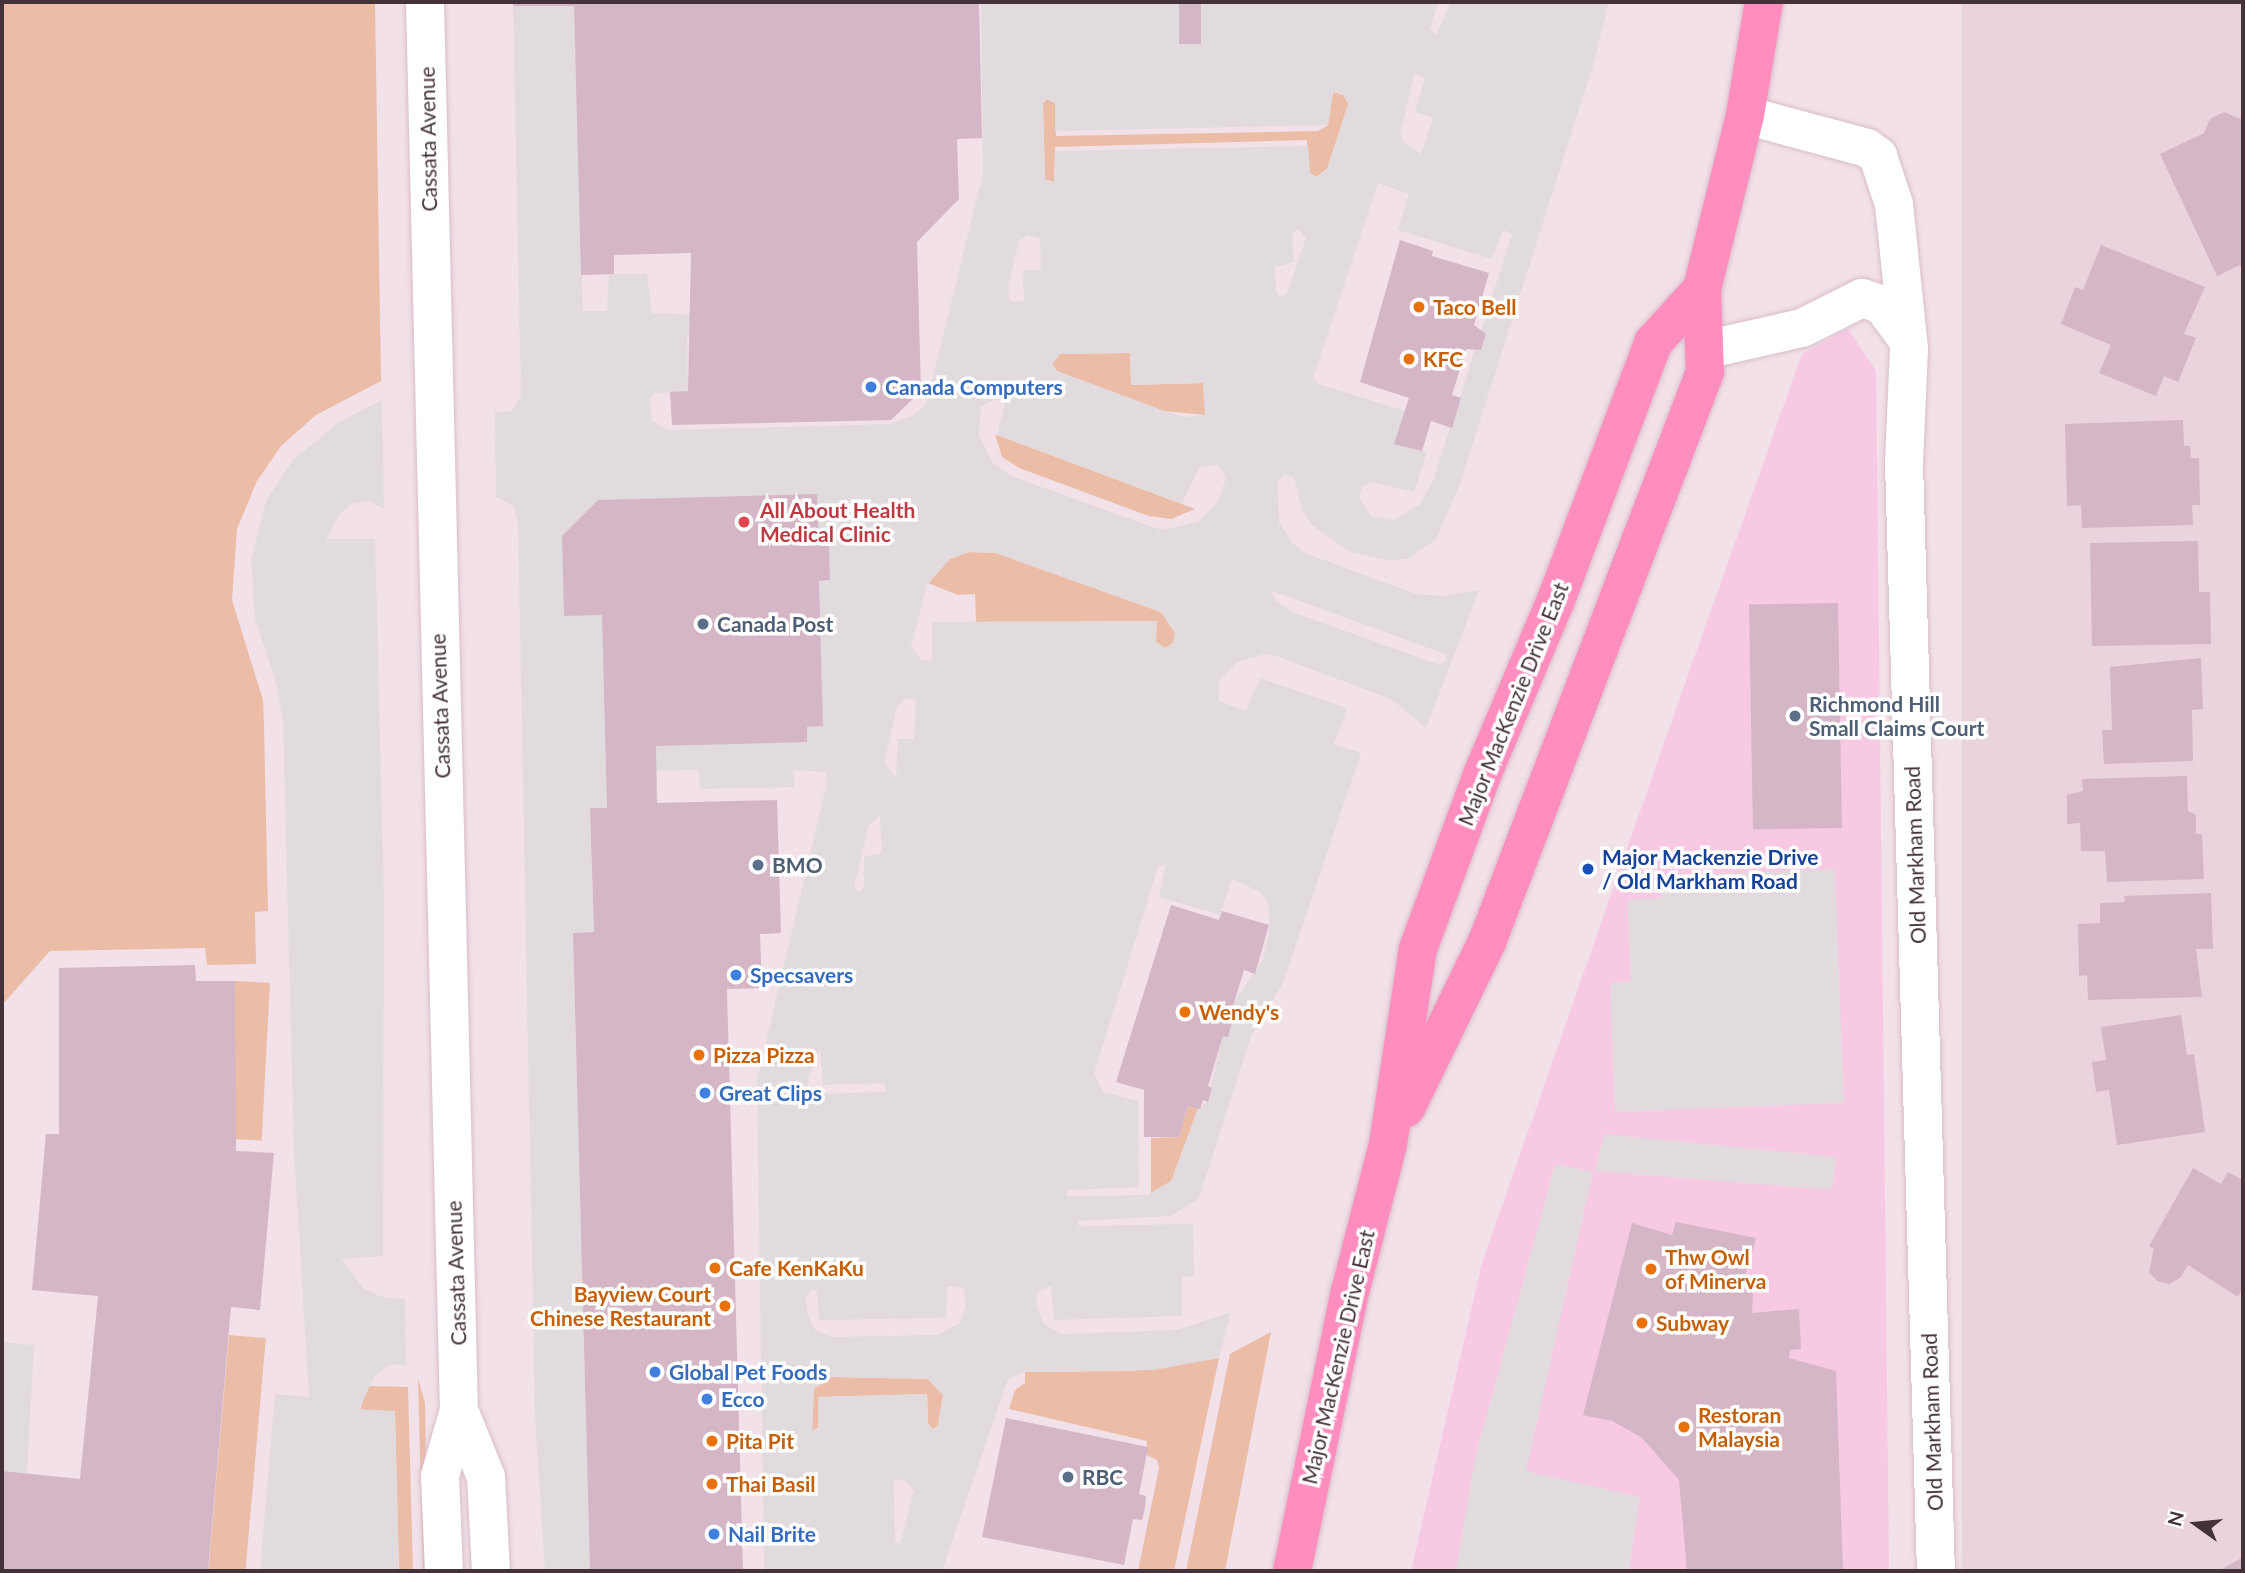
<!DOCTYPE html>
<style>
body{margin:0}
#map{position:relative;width:2245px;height:1573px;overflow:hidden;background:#f2e1e9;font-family:Lato,sans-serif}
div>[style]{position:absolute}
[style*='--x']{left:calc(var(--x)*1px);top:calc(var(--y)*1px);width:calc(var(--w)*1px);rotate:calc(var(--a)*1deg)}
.residential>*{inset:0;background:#ebd3dd;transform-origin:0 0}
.commercial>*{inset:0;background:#f7c9e3}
.green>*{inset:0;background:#ebbca6;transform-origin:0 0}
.parking>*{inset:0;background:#e2dbde}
.building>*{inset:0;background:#d4b6c6;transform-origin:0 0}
.roads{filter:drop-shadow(0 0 2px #d9bdca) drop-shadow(0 0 2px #d9bdca)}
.minor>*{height:38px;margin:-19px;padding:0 19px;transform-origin:19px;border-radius:19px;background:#fff}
.primary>*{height:38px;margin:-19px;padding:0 19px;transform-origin:19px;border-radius:19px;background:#ff8dbd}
.dots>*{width:19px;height:19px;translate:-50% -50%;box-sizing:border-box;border:4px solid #fff;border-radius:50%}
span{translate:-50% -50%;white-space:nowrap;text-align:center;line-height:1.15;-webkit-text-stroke:7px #fff;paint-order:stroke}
.street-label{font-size:21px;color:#44323b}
.food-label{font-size:21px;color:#c56008;font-weight:700}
.left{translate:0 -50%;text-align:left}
.right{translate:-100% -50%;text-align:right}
.shop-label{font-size:21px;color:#366cbe;font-weight:700}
.health-label{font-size:21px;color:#be3a42;font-weight:700}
.service-label{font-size:21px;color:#4e5e75;font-weight:700}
.transit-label{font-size:21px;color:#164399;font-weight:700}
.frame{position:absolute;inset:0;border:4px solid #44323b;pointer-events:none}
.north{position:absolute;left:2161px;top:1489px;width:70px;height:70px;-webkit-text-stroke:5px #fff;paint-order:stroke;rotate:285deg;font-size:19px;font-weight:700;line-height:28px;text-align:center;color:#44323b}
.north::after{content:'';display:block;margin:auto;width:24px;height:32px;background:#44323b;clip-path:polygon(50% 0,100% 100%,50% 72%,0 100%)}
</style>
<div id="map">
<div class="residential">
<div style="left:1962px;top:2px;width:281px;height:1569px"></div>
</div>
<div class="commercial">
<div style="clip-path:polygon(1848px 329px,1876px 371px,1889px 1571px,1411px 1571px,1482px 1263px,1677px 706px,1802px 354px)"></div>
</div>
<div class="green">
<div style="clip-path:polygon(2px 2px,375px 2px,381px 381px,316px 415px,281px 446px,257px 481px,237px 529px,232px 600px,263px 700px,264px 725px,268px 911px,255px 912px,256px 964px,207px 965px,205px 948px,50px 951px,2px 1005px)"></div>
<div style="clip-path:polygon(1333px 92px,1344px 95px,1349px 104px,1327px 169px,1316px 177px,1310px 173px,1307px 140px,1055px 147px,1054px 182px,1045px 180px,1043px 103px,1047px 99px,1055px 103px,1056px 136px,1318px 131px,1328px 125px)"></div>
<div style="clip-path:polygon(1130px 353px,1131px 385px,1204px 383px,1205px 415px,1164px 411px,1057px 371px,1052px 364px,1060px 354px)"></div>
<div style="clip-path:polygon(995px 434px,997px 435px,1195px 509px,1171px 519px,1149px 516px,1019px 468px,1002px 457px)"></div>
<div style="clip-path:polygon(969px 552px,996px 553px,1161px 612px,1175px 633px,1173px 643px,1165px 648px,1156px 642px,1156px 621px,976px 622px,975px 594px,958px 595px,928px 583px,950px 559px)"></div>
<div style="left:235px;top:981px;width:35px;height:158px;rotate:3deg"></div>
<div style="clip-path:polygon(1188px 1106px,1198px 1108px,1179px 1166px,1171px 1181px,1151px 1194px,1151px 1138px,1179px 1137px)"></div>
<div style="clip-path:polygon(1271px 1332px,1225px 1571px,1186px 1571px,1230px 1354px)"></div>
<div style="left:229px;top:1335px;width:37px;height:237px;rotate:5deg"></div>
<div style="clip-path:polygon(1219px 1358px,1174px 1571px,1138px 1571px,1159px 1468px,1157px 1460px,1147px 1455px,1147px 1441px,1009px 1409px,1015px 1390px,1025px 1383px,1025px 1372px,1133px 1371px)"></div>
<div style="clip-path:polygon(831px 1377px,928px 1379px,943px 1395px,938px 1426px,932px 1429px,928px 1423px,927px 1394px,818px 1397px,818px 1428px,812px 1430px,814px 1389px)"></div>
<div style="clip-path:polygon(418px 1378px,425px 1403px,428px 1571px,423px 1571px)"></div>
<div style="clip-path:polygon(367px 1386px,408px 1387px,413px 1571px,399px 1571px,395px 1412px,360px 1411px)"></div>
</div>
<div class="parking">
<div style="clip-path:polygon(evenodd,981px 2px,1438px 2px,1430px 28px,1436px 36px,1451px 2px,1609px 2px,1594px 62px,1460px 484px,1436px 539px,1407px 559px,1386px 560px,1350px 552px,1312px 525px,1302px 510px,1294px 478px,1285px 474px,1278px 482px,1279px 522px,1292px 543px,1305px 553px,1416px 594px,1445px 596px,1479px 590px,1426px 728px,1391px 699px,1279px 657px,1266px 654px,1239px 661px,1219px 681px,1219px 701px,1246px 711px,1260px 678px,1347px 708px,1334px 744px,1361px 753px,1283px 983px,1252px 1034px,1199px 1198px,1171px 1216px,1077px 1221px,1079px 1226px,1193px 1224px,1194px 1276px,1182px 1277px,1182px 1316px,1054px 1320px,1051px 1286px,1039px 1290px,1036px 1302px,1043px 1323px,1062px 1334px,1177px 1330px,1231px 1312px,1219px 1358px,1154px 1370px,1025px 1372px,1008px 1379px,942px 1571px,764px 1571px,757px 1080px,827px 782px,826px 772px,793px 770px,795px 787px,700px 789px,698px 770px,607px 771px,607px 808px,590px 809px,594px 932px,573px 933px,590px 1571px,545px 1571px,535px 1416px,518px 522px,513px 506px,496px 497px,495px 413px,512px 411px,521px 397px,513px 6px,574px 6px,583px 311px,607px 311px,609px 274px,647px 274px,652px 313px,692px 314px,692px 335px,687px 336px,688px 391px,655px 393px,650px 399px,652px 421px,668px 430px,890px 424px,912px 416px,926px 405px,983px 173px,981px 2px,1415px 73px,1425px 78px,1415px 112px,1433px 118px,1421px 154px,1404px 142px,1400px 134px,1415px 73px,981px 2px,1333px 92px,1342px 93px,1348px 104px,1327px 169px,1316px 177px,1310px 173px,1308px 146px,1055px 151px,1054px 182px,1045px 179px,1043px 103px,1047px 99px,1055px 103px,1055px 131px,1328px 125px,1333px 92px,981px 2px,1378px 183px,1409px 194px,1398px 230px,1492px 259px,1503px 230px,1512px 234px,1433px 481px,1420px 504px,1394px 520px,1371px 516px,1359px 498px,1362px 487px,1372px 482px,1414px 492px,1427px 452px,1395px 444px,1405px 411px,1319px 384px,1313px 378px,1378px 183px,981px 2px,1298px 229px,1306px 238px,1287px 293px,1281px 297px,1276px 292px,1275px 267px,1294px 262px,1292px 234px,1298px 229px,981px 2px,1027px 235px,1040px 238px,1041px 270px,1023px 270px,1024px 300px,1015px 302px,1009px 299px,1008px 287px,1019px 241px,1027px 235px,981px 2px,1130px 353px,1131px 385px,1203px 383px,1205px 415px,1184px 417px,1164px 411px,1057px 371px,1052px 364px,1060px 354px,1130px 353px,981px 2px,995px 399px,1005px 404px,997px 435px,1182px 504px,1199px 467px,1218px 465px,1226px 478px,1219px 499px,1199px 522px,1161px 530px,1011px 476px,992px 462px,979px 436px,981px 407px,995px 399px,981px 2px,969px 552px,996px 553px,1161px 612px,1175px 633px,1173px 643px,1165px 648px,1156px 642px,1157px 621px,932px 622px,932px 661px,921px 660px,911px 646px,927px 585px,950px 559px,969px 552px,981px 2px,1270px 590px,1445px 654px,1447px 661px,1440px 665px,1295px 613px,1277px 602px,1270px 590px,981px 2px,905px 698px,916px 701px,914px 739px,898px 739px,896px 778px,884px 763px,897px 707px,905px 698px,981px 2px,880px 815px,882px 853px,864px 857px,864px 888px,859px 893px,854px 887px,869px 825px,880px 815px,981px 2px,1166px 864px,1159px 897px,1220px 915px,1232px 879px,1260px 892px,1268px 903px,1270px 926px,1263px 959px,1234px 1002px,1228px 1022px,1232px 1023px,1228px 1037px,1223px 1036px,1207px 1102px,1198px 1108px,1171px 1181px,1147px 1195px,1067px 1196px,1067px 1190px,1139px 1187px,1138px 1101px,1103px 1092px,1094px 1074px,1158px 867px,1166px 864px,981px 2px,820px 1049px,823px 1085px,884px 1083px,886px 1092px,807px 1094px,804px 1123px,809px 1077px,820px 1049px,981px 2px,947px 1286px,963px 1288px,966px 1305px,960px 1323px,937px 1335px,831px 1337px,815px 1330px,807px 1313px,806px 1297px,811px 1289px,817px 1291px,819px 1320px,946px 1318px,947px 1286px,981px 2px,831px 1377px,928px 1379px,943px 1395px,938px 1426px,932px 1429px,928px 1423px,927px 1394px,818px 1397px,818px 1428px,812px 1430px,814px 1389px,831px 1377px,981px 2px,894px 1479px,906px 1481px,914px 1491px,900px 1544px,895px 1542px,894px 1479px)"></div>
<div style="clip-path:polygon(382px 400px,384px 509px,369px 501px,353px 503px,341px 512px,326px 539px,375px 539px,384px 897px,383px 1256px,342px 1259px,363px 1288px,382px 1297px,405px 1299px,406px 1366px,391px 1364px,374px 1377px,359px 1409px,395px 1411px,399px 1571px,260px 1571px,275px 1394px,309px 1397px,294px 1152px,283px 721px,276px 683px,255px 619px,251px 561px,266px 501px,293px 460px,339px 422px)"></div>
<div style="clip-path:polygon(1835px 869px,1844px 1103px,1615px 1112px,1610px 983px,1631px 981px,1627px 900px,1661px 898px,1661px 876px)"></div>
<div style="clip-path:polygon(1604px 1134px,1836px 1157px,1832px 1190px,1595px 1171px)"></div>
<div style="clip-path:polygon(1555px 1164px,1593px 1172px,1526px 1471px,1640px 1497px,1629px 1571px,1456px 1571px,1475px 1458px)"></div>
<div style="clip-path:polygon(2px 1342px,34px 1345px,27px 1474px,2px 1471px)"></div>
</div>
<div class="building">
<div style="clip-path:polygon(513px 2px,979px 2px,982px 138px,957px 139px,959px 199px,917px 242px,921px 391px,891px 420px,672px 425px,670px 392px,688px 391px,691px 253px,614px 255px,614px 274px,581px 275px,574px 6px,513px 6px)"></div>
<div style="left:1179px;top:2px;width:22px;height:42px"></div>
<div style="clip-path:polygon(2224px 112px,2243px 120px,2243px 272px,2240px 265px,2217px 276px,2160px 154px,2204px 133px,2210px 119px)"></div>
<div style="clip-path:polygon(1400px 240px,1433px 251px,1432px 256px,1489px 273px,1474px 325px,1486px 334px,1481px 350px,1466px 349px,1452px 395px,1461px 398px,1452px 428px,1431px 421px,1422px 451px,1394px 444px,1409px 398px,1360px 382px)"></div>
<div style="clip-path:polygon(2101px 245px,2205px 287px,2184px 334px,2196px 338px,2178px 382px,2164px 376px,2156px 396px,2099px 373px,2111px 345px,2061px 324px,2075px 287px,2083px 290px)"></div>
<div style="clip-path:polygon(2183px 420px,2184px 446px,2190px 446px,2191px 458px,2199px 458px,2200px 505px,2192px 505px,2193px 525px,2082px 528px,2081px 505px,2067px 506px,2065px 424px)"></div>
<div style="clip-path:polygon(817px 494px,819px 546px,829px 546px,830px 580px,819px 581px,823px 726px,807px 727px,807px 742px,656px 746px,657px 803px,777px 800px,781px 933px,760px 934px,762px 988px,727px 989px,743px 1571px,590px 1571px,573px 933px,594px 932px,590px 808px,607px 808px,602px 615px,564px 616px,562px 536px,598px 500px)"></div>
<div style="clip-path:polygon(2198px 541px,2199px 592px,2210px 592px,2211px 644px,2092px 646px,2090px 543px)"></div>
<div style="left:1838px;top:603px;width:225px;height:89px;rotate:89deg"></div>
<div style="clip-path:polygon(2201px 658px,2203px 709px,2192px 710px,2193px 761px,2104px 764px,2102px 730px,2112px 730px,2110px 667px)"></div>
<div style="clip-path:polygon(2187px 776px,2188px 811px,2196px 815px,2196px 834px,2202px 834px,2204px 879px,2107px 882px,2105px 851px,2081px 851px,2080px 823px,2067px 824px,2067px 795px,2083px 791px,2082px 779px)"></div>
<div style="clip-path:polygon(2211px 893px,2213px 949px,2196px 949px,2202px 997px,2088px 1000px,2087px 975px,2079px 976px,2078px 924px,2100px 923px,2100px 903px,2125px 902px,2124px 896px)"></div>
<div style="clip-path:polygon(1171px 905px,1219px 920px,1222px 911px,1269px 925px,1255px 974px,1244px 970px,1228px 1022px,1232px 1023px,1228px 1037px,1223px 1036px,1208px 1086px,1212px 1088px,1208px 1102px,1203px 1100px,1200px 1109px,1188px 1106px,1179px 1137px,1144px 1137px,1144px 1090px,1116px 1082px)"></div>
<div style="clip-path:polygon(195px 965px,196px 981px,235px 981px,236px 1151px,274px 1153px,260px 1310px,231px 1307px,208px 1571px,2px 1571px,2px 1471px,80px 1479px,98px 1296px,32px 1290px,46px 1134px,59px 1134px,59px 968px)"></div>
<div style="clip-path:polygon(2181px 1015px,2187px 1055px,2194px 1054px,2205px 1132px,2117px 1145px,2109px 1090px,2096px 1092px,2092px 1062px,2106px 1060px,2101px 1027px)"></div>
<div style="clip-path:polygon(2193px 1168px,2221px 1184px,2228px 1172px,2243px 1180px,2243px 1288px,2238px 1297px,2188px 1265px,2180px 1278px,2169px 1284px,2157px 1281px,2149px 1272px,2154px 1249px,2149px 1246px)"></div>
<div style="clip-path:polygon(1676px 1222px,1756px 1238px,1745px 1276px,1754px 1278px,1752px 1313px,1799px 1309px,1801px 1349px,1790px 1350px,1789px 1358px,1836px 1371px,1843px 1571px,1687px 1571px,1679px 1480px,1641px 1437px,1612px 1421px,1583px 1415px,1632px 1223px,1672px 1235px)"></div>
<div style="clip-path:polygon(1006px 1418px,1148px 1447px,1139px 1494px,1146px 1496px,1145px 1508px,1142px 1520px,1133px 1519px,1124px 1565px,982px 1537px)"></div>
<div style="clip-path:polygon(2243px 1557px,2243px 1571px,2219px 1571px)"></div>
</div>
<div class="roads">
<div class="minor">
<div style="--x:425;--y:2;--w:1408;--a:88.62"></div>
<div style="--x:459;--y:1410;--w:69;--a:106.1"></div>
<div style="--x:440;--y:1476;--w:95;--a:87.6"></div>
<div style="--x:1745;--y:115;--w:126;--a:15.1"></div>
<div style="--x:1867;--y:148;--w:14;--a:36"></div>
<div style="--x:1878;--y:156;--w:51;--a:71.6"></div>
<div style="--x:1894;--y:204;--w:146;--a:84.1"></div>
<div style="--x:1909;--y:349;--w:114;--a:92.5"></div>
<div style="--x:1904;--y:463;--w:1108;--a:88.35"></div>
<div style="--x:1705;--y:350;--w:99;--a:-12.8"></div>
<div style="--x:1802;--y:328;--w:67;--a:-26.6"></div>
<div style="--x:1862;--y:298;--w:21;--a:19"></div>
<div style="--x:1882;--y:305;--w:44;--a:53.4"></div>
<div style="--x:459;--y:1410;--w:72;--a:68.1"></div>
<div style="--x:486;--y:1477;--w:94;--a:87"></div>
</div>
<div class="primary">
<div style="--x:1406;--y:1108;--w:185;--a:-64"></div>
<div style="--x:1487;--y:942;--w:610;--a:-69.07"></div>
<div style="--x:1705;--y:372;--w:83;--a:-92.1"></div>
<div style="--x:1702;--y:289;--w:179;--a:-76.1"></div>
<div style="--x:1745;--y:115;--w:115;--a:-80.5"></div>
<div style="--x:1292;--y:1571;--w:285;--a:-78.3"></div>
<div style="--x:1350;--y:1292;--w:153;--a:-75.6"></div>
<div style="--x:1388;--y:1144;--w:197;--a:-81.3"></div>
<div style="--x:1418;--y:949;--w:185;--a:-69.8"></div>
<div style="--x:1482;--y:775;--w:190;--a:-67.1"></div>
<div style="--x:1556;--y:600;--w:275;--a:-69.3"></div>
<div style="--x:1653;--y:343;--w:73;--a:-47.8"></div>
</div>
</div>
<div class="dots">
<div style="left:1419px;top:307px;background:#e8710a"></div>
<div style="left:1409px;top:359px;background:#e8710a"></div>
<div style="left:871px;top:387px;background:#3f7fe0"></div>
<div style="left:744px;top:522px;background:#e0444e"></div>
<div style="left:703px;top:624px;background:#5c6f8a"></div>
<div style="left:1795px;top:716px;background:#5c6f8a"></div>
<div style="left:758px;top:865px;background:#5c6f8a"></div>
<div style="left:1588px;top:869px;background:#1a4fb4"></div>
<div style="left:736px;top:975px;background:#3f7fe0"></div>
<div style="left:1185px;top:1012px;background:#e8710a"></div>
<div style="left:699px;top:1055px;background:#e8710a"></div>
<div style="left:705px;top:1093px;background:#3f7fe0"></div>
<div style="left:715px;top:1268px;background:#e8710a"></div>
<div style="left:1651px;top:1269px;background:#e8710a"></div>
<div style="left:725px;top:1306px;background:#e8710a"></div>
<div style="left:1642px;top:1323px;background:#e8710a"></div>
<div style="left:655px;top:1372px;background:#3f7fe0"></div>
<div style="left:707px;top:1399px;background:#3f7fe0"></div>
<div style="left:1684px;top:1427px;background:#e8710a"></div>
<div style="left:712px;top:1441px;background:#e8710a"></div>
<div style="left:1068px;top:1477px;background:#5c6f8a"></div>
<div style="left:712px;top:1484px;background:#e8710a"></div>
<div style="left:714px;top:1534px;background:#3f7fe0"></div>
</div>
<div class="street-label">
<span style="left:428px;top:139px;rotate:-91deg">Cassata Avenue</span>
<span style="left:1513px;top:704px;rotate:-68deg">Major MacKenzie Drive East</span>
<span style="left:440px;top:706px;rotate:-92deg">Cassata Avenue</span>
<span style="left:1915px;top:855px;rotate:-92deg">Old Markham Road</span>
<span style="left:456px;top:1273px;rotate:-92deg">Cassata Avenue</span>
<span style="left:1338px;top:1357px;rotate:-77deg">Major MacKenzie Drive East</span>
<span style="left:1932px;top:1422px;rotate:-92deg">Old Markham Road</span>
</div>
<div class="food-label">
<span class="left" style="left:1433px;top:307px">Taco Bell</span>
<span class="left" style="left:1423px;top:359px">KFC</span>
<span class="left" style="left:1199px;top:1012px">Wendy's</span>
<span class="left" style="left:713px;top:1055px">Pizza Pizza</span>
<span class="left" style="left:1665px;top:1269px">Thw Owl<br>of Minerva</span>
<span class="left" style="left:729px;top:1268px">Cafe KenKaKu</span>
<span class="right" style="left:711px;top:1306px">Bayview Court<br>Chinese Restaurant</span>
<span class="left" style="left:1656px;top:1323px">Subway</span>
<span class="left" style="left:1698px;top:1427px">Restoran<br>Malaysia</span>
<span class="left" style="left:726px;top:1441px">Pita Pit</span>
<span class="left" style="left:726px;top:1484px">Thai Basil</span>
</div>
<div class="shop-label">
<span class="left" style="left:885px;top:387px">Canada Computers</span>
<span class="left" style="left:750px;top:975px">Specsavers</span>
<span class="left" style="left:719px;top:1093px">Great Clips</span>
<span class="left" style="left:669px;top:1372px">Global Pet Foods</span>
<span class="left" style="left:721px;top:1399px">Ecco</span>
<span class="left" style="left:728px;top:1534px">Nail Brite</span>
</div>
<div class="health-label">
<span class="left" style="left:760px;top:522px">All About Health<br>Medical Clinic</span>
</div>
<div class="service-label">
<span class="left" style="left:717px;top:624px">Canada Post</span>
<span class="left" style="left:1809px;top:716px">Richmond Hill<br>Small Claims Court</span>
<span class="left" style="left:772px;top:865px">BMO</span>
<span class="left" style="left:1082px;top:1477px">RBC</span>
</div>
<div class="transit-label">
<span class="left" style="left:1602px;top:869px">Major Mackenzie Drive<br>/ Old Markham Road</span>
</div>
<div class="frame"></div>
<div class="north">N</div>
</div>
